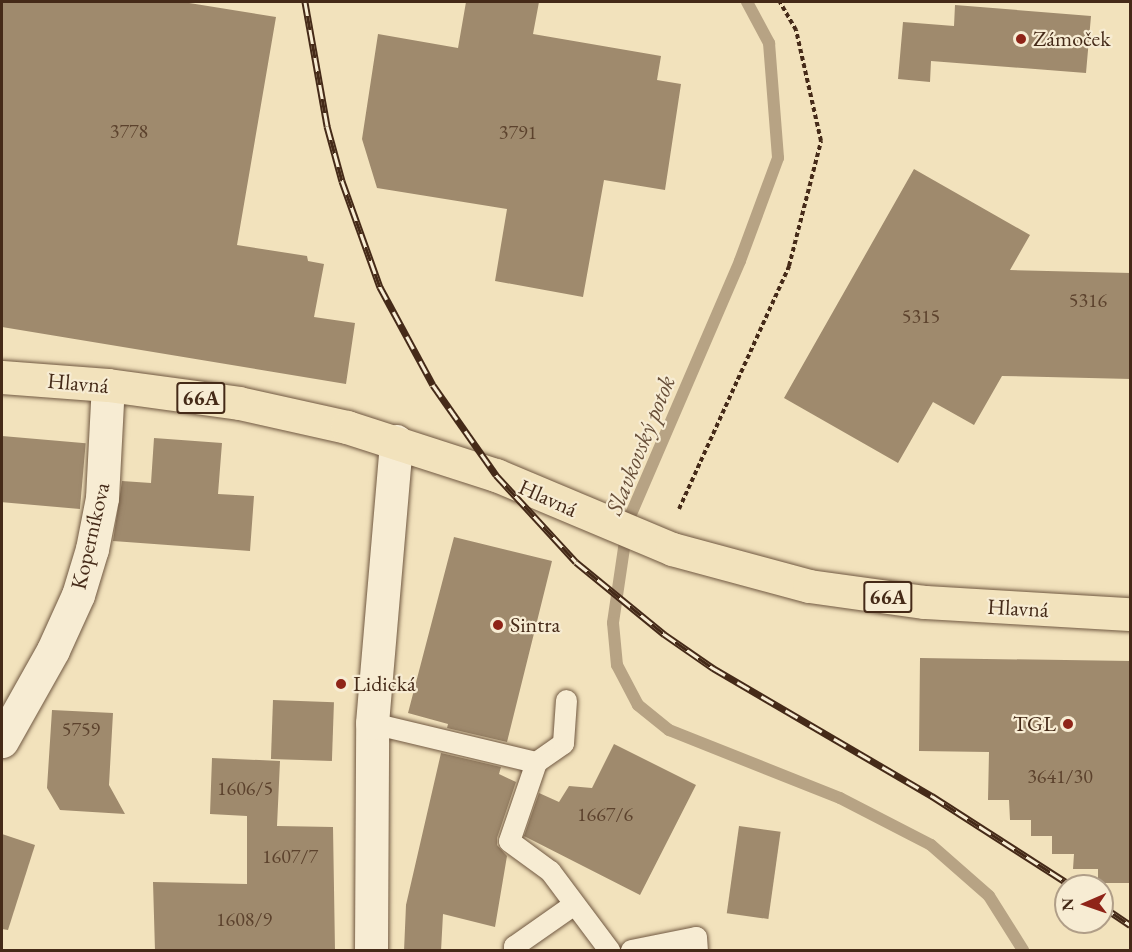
<!DOCTYPE html>
<meta charset="utf-8">
<style>
body{margin:0}
#map{position:relative;width:1132px;height:952px;overflow:hidden;background:#f2e2bc;font-family:"EB Garamond",serif}
div>[style]{position:absolute}
[style*='--x']{left:calc(var(--x)*1px);top:calc(var(--y)*1px);width:calc(var(--w)*1px);rotate:calc(var(--a)*1deg)}
.stream>*{height:12px;margin:-6px;padding:0 6px;transform-origin:6px;border-radius:6px;background:#b7a384}
.building>*{inset:0;background:#9f8a6d;transform-origin:0 0}
.path>*{height:4px;margin-top:-2px;transform-origin:0;background:repeating-linear-gradient(90deg,#452a18 0 4.5px,transparent 0 7.5px)}
.roads{filter:drop-shadow(0 0 2px #705841) drop-shadow(0 0 2px #705841)}
.service>*{height:21px;margin:-10.5px;padding:0 10.5px;transform-origin:10.5px;border-radius:10.5px;background:#f7ecd3}
.minor>*{height:33px;margin:-16.5px;padding:0 16.5px;transform-origin:16.5px;border-radius:16.5px;background:#f7ecd3}
.primary>*{height:33px;margin:-16.5px;padding:0 16.5px;transform-origin:16.5px;border-radius:16.5px;background:#f2e2bc}
.rail>*{height:7px;margin-top:-3.5px;transform-origin:0;background:repeating-linear-gradient(90deg,#f7ecd3 0 14px,#452a18 0 28px);box-sizing:border-box;border-block:2px solid #452a18}
.dots>*{width:16px;height:16px;translate:-50% -50%;box-sizing:border-box;border:3px solid #f7ecd3;border-radius:50%}
span{translate:-50% -50%;white-space:nowrap;text-align:center;line-height:1.15;-webkit-text-stroke:4.5px #f7ecd3;paint-order:stroke}
.number-label{font-size:20px;color:#5c422d}
.number-label span{-webkit-text-stroke-width:0}
.shield-label span{padding:2px 4px;background:#f7ecd3;border:2px solid;border-radius:4px;-webkit-text-stroke-width:0}
.shield-label{font-size:21px;color:#452a18;font-weight:700}
.poi-label{font-size:22px;color:#452a18}
.left{translate:0 -50%;text-align:left}
.right{translate:-100% -50%;text-align:right}
.street-label{font-size:22px;color:#452a18}
.water-label{font-size:24px;color:#674e38;font-style:italic}
.frame{position:absolute;inset:0;border:3px solid #452a18;pointer-events:none}
.north{position:absolute;left:1054px;top:874px;width:60px;height:60px;box-sizing:border-box;background:#f7ecd3;border:2px solid #b09e88;border-radius:50%;rotate:268deg;font-size:16px;font-weight:700;line-height:24px;text-align:center;color:#452a18}
.north::after{content:'';display:block;margin:auto;width:21px;height:27px;background:#8f2418;clip-path:polygon(50% 0,100% 100%,50% 72%,0 100%)}
</style>
<div id="map">
<div class="stream">
<div style="--x:747;--y:2;--w:47;--a:61.8"></div>
<div style="--x:769;--y:43;--w:115;--a:85.5"></div>
<div style="--x:778;--y:158;--w:110;--a:110.3"></div>
<div style="--x:740;--y:261;--w:283;--a:113.3"></div>
<div style="--x:628;--y:521;--w:103;--a:98.4"></div>
<div style="--x:613;--y:623;--w:42;--a:84.6"></div>
<div style="--x:617;--y:665;--w:45;--a:62.3"></div>
<div style="--x:638;--y:705;--w:40;--a:39"></div>
<div style="--x:669;--y:730;--w:184;--a:21.7"></div>
<div style="--x:840;--y:798;--w:102;--a:27.3"></div>
<div style="--x:931;--y:845;--w:77;--a:41.3"></div>
<div style="--x:989;--y:896;--w:64;--a:57.8"></div>
</div>
<div class="building">
<div style="clip-path:polygon(2px 2px,183px 2px,276px 17px,237px 245px,307px 256px,308px 261px,324px 264px,314px 317px,355px 323px,346px 384px,2px 327px)"></div>
<div style="clip-path:polygon(466px 2px,539px 2px,533px 34px,661px 56px,657px 80px,681px 84px,665px 190px,604px 180px,583px 297px,495px 281px,507px 209px,377px 188px,362px 139px,378px 34px,458px 48px)"></div>
<div style="clip-path:polygon(955px 5px,1091px 16px,1086px 73px,931px 61px,930px 82px,898px 79px,903px 22px,954px 26px)"></div>
<div style="clip-path:polygon(914px 169px,1030px 235px,1010px 270px,1131px 273px,1131px 379px,1002px 376px,974px 425px,933px 402px,898px 463px,784px 398px)"></div>
<div style="left:2px;top:436px;width:84px;height:66px;rotate:5deg"></div>
<div style="clip-path:polygon(154px 438px,222px 443px,218px 494px,254px 496px,250px 551px,113px 541px,122px 481px,151px 483px)"></div>
<div style="clip-path:polygon(454px 537px,552px 561px,507px 742px,447px 728px,448px 724px,408px 713px)"></div>
<div style="clip-path:polygon(920px 658px,1131px 661px,1131px 883px,1098px 883px,1098px 869px,1073px 869px,1074px 854px,1052px 854px,1052px 836px,1031px 836px,1031px 820px,1010px 820px,1009px 800px,988px 800px,989px 752px,919px 751px)"></div>
<div style="left:273px;top:700px;width:61px;height:59px;rotate:2deg"></div>
<div style="clip-path:polygon(52px 710px,113px 713px,109px 785px,125px 814px,60px 810px,47px 788px)"></div>
<div style="clip-path:polygon(614px 744px,696px 785px,640px 895px,524px 836px,539px 793px,559px 802px,569px 786px,592px 788px)"></div>
<div style="clip-path:polygon(441px 753px,501px 767px,499px 774px,516px 782px,497px 838px,497px 845px,507px 856px,495px 927px,443px 914px,441px 951px,404px 951px,406px 905px)"></div>
<div style="clip-path:polygon(212px 758px,280px 761px,277px 826px,333px 827px,335px 950px,155px 951px,153px 882px,247px 884px,247px 816px,210px 814px)"></div>
<div style="left:739px;top:826px;width:42px;height:88px;rotate:8deg"></div>
<div style="clip-path:polygon(2px 834px,35px 845px,8px 930px,2px 929px)"></div>
</div>
<div class="path">
<div style="--x:679;--y:509;--w:267;--a:-65.6"></div>
<div style="--x:789;--y:266;--w:129;--a:-75.6"></div>
<div style="--x:821;--y:141;--w:114;--a:-102.7"></div>
<div style="--x:796;--y:30;--w:32;--a:-120"></div>
</div>
<div class="roads">
<div class="service">
<div style="--x:372;--y:723;--w:169;--a:13.4"></div>
<div style="--x:536;--y:762;--w:83;--a:108.9"></div>
<div style="--x:509;--y:841;--w:51;--a:36.2"></div>
<div style="--x:550;--y:871;--w:99;--a:53.2"></div>
<div style="--x:536;--y:762;--w:33;--a:-35"></div>
<div style="--x:563;--y:743;--w:43;--a:-86"></div>
<div style="--x:514;--y:950;--w:4;--a:-90"></div>
<div style="--x:514;--y:946;--w:73;--a:-35"></div>
<div style="--x:631;--y:950;--w:66;--a:-11.3"></div>
<div style="--x:696;--y:937;--w:13;--a:86"></div>
</div>
<div class="minor">
<div style="--x:2;--y:741;--w:104;--a:-60.7"></div>
<div style="--x:53;--y:650;--w:60;--a:-65.6"></div>
<div style="--x:78;--y:595;--w:48;--a:-73.1"></div>
<div style="--x:92;--y:549;--w:52;--a:-78.9"></div>
<div style="--x:102;--y:498;--w:113;--a:-87"></div>
<div style="--x:371;--y:950;--w:227;--a:-89.7"></div>
<div style="--x:372;--y:723;--w:283;--a:-85.1"></div>
</div>
<div class="primary">
<div style="--x:2;--y:377;--w:106;--a:4.3"></div>
<div style="--x:108;--y:385;--w:132;--a:7.8"></div>
<div style="--x:239;--y:403;--w:111;--a:12.5"></div>
<div style="--x:347;--y:427;--w:157;--a:17.9"></div>
<div style="--x:496;--y:475;--w:191;--a:22.8"></div>
<div style="--x:672;--y:549;--w:142;--a:15.1"></div>
<div style="--x:809;--y:586;--w:117;--a:7.9"></div>
<div style="--x:925;--y:602;--w:205;--a:3.4"></div>
</div>
</div>
<div class="rail">
<div style="--x:305;--y:2;--w:126;--a:79.9"></div>
<div style="--x:327;--y:126;--w:57;--a:74.7"></div>
<div style="--x:342;--y:181;--w:113;--a:70.3"></div>
<div style="--x:380;--y:287;--w:111;--a:61.6"></div>
<div style="--x:433;--y:385;--w:110;--a:55"></div>
<div style="--x:496;--y:475;--w:118;--a:47.4"></div>
<div style="--x:576;--y:562;--w:114;--a:39.3"></div>
<div style="--x:664;--y:634;--w:60;--a:34.8"></div>
<div style="--x:713;--y:668;--w:254;--a:30.3"></div>
<div style="--x:932;--y:796;--w:166;--a:32.7"></div>
<div style="--x:1102;--y:906;--w:34;--a:34"></div>
</div>
<div class="dots">
<div style="left:1021px;top:39px;background:#8f2418"></div>
<div style="left:498px;top:625px;background:#8f2418"></div>
<div style="left:341px;top:684px;background:#8f2418"></div>
<div style="left:1068px;top:724px;background:#8f2418"></div>
</div>
<div class="number-label">
<span style="left:129px;top:131px">3778</span>
<span style="left:518px;top:132px">3791</span>
<span style="left:1088px;top:300px">5316</span>
<span style="left:921px;top:316px">5315</span>
<span style="left:81px;top:729px">5759</span>
<span style="left:1060px;top:776px">3641/30</span>
<span style="left:245px;top:788px">1606/5</span>
<span style="left:605px;top:814px">1667/6</span>
<span style="left:290px;top:856px">1607/7</span>
<span style="left:244px;top:919px">1608/9</span>
</div>
<div class="shield-label">
<span style="left:201px;top:398px">66A</span>
<span style="left:888px;top:597px">66A</span>
</div>
<div class="poi-label">
<span class="left" style="left:1033px;top:39px">Zámoček</span>
<span class="left" style="left:510px;top:625px">Sintra</span>
<span class="left" style="left:353px;top:684px">Lidická</span>
<span class="right" style="left:1056px;top:724px">TGL</span>
</div>
<div class="street-label">
<span style="left:78px;top:383px;rotate:5deg">Hlavná</span>
<span style="left:548px;top:498px;rotate:24deg">Hlavná</span>
<span style="left:90px;top:536px;rotate:-77deg">Koperníkova</span>
<span style="left:1018px;top:608px;rotate:3deg">Hlavná</span>
</div>
<div class="water-label">
<span style="left:640px;top:445px;rotate:-68deg">Slavkovský potok</span>
</div>
<div class="frame"></div>
<div class="north">N</div>
</div>
